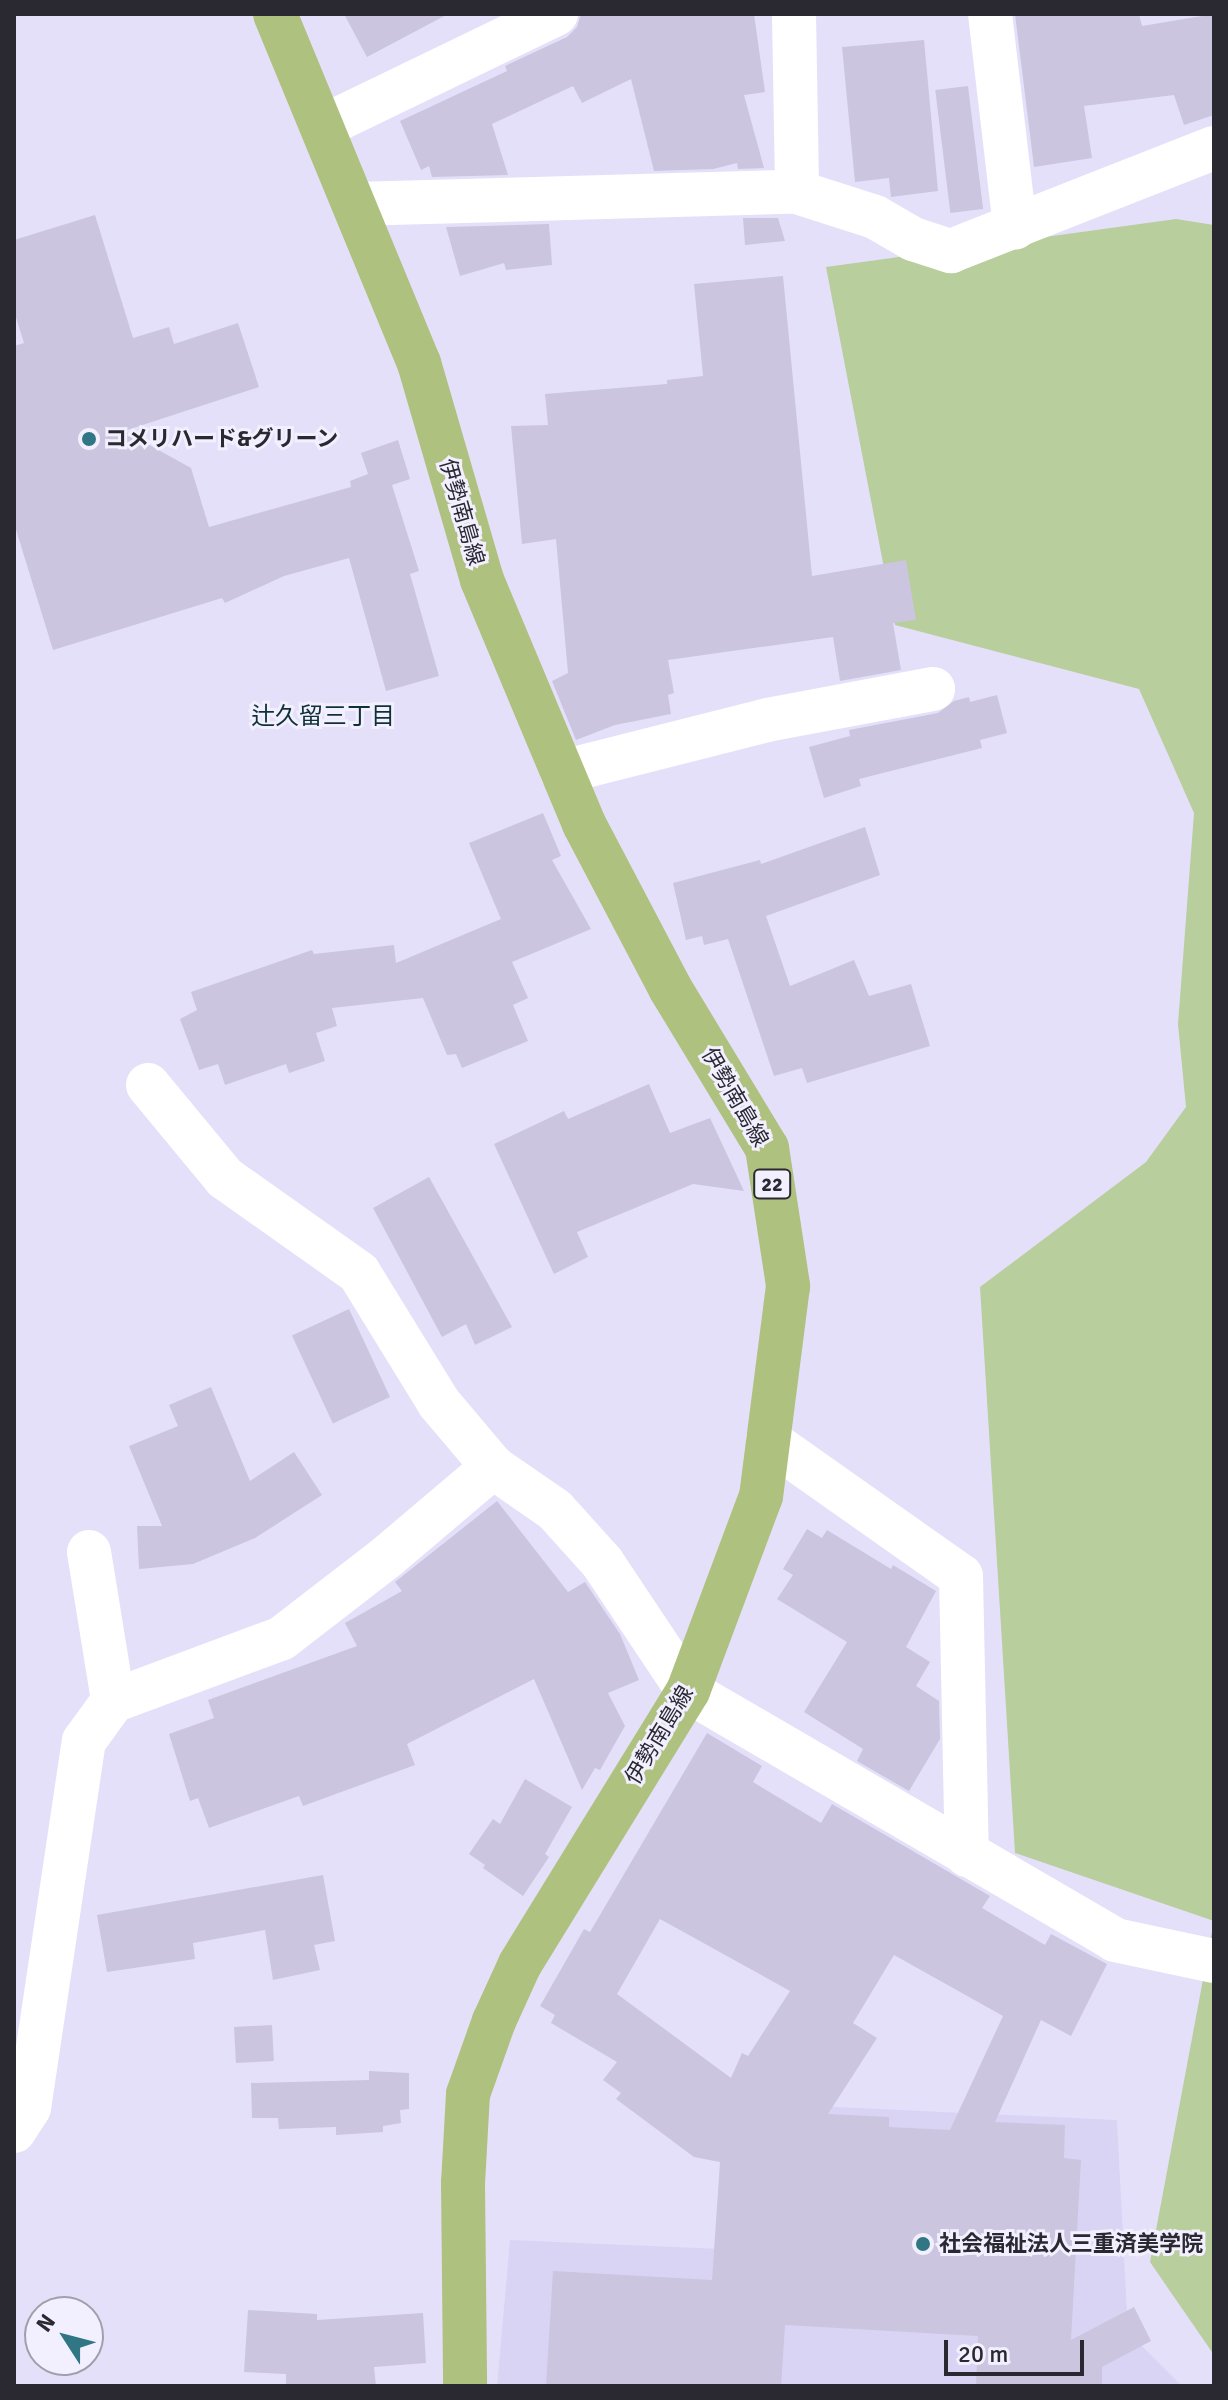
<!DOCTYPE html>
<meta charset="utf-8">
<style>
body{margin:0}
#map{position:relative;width:1228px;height:2400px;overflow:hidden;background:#e5e0fa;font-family:Signika,"Noto Sans JP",sans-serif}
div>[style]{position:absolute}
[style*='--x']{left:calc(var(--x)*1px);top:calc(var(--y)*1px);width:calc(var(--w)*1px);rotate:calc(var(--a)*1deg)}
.built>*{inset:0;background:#d9d4f4}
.green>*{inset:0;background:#b8ce9c}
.building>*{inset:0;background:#cbc5df;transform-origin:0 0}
.street>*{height:44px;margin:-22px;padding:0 22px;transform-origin:22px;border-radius:22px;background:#fff}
.primary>*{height:44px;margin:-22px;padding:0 22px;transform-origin:22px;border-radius:22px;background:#afc17e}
.dots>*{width:22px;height:22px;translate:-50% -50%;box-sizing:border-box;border:4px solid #f2effe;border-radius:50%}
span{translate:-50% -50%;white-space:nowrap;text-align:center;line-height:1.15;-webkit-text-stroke:6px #f2effe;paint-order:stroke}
.shield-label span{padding:2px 6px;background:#f2effe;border:2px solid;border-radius:6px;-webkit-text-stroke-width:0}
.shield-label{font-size:20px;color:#2a2831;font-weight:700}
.poi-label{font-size:22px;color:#2a2831;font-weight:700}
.left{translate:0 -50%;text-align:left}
.street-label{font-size:22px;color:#2a2831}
.neighbourhood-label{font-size:24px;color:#0f3037}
.frame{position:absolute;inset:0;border:16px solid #2a2831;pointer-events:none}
.north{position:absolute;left:24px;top:2296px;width:80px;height:80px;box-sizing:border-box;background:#f2effe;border:2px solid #a29fac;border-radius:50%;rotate:306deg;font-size:22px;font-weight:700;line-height:32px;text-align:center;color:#2a2831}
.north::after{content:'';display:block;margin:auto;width:28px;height:36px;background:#317684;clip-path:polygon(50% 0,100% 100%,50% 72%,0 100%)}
.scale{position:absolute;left:944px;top:2340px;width:140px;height:36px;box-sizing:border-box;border:4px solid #2a2831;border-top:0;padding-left:10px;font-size:24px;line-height:28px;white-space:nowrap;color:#2a2831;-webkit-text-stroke:6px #f2effe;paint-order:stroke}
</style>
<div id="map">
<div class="built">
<div style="clip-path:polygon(731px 2102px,1117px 2120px,1128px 2332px,1182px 2386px,497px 2386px,510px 2240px,722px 2249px)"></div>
</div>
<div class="green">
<div style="clip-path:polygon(1176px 219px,1214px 225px,1214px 2355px,1150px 2262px,1214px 1921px,1015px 1853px,980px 1287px,1146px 1162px,1186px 1107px,1178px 1024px,1194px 813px,1139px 689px,895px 625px,826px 267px)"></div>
</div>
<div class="building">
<div style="clip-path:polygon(344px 14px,448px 14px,367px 57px)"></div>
<div style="clip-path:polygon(581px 14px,754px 14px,765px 92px,744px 95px,764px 168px,738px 169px,737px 163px,713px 169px,654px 171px,631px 79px,582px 103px,573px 86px,492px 124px,508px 175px,432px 177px,429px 166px,421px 170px,400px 121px,507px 71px,505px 66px,567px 37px,577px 27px)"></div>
<div style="clip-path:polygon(1015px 14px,1139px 14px,1142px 26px,1214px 14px,1214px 115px,1184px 125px,1174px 95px,1084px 106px,1092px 158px,1034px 167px)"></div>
<div style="clip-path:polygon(924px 40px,938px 191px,891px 197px,889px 178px,855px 182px,842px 47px)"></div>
<div style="left:968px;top:86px;width:124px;height:33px;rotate:83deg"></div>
<div style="clip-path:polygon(95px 215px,133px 338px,169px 327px,174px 344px,238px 323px,259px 387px,124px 431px,191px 468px,209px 527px,351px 487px,350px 481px,368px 474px,361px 453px,398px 440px,410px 479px,392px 485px,419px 571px,410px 574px,439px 676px,386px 691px,349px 558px,284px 576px,225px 603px,222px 598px,53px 650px,14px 523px,14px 346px,24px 343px,14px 311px,14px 240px)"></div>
<div style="clip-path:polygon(743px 218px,778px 218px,785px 241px,745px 245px)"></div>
<div style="clip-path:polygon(549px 224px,552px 265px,506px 270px,504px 263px,460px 276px,446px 227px)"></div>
<div style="clip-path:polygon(783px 276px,812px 576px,906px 560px,916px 620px,893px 623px,901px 670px,840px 681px,833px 637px,668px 660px,674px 693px,668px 695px,671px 714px,615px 725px,576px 740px,552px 681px,568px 673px,556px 539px,522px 544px,511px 426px,548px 425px,545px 394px,667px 384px,667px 380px,703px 376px,694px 284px)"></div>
<div style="clip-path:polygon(997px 695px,1007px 733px,980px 740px,982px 748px,859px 779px,861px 786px,824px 798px,809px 747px,850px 736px,849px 730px,938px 713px,954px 701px,969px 697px,970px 702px)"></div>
<div style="clip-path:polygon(543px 813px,561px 856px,552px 860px,591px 929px,512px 962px,528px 998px,513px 1005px,528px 1041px,462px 1068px,456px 1054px,447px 1055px,423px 998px,332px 1008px,337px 1026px,316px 1033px,325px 1061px,289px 1073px,286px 1064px,225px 1085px,218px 1064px,199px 1070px,180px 1019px,197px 1010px,191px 992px,312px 950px,314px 954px,394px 945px,396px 963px,501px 919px,469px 843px)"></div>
<div style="clip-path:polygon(865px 827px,880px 875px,766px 916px,790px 986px,854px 960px,869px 996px,911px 984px,930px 1046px,807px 1083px,802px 1068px,774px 1076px,728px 939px,704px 945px,702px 936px,686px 940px,673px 883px,760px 860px,761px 864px)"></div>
<div style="clip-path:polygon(649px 1084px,670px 1133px,710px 1118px,744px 1191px,693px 1184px,577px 1232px,588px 1257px,554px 1274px,494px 1144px,564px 1111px,568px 1119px)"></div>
<div style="clip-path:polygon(429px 1177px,512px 1327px,475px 1345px,466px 1324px,442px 1337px,373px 1208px)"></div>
<div style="left:349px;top:1309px;width:97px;height:63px;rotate:65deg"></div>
<div style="clip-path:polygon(211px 1387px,250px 1481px,294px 1452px,322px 1495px,255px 1538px,193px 1564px,139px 1569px,137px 1526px,162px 1526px,129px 1446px,178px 1426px,169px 1405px)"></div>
<div style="clip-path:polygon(497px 1501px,568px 1592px,585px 1582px,620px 1634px,639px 1680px,608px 1693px,625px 1726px,600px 1770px,595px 1768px,582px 1790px,534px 1679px,407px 1744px,415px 1765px,303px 1806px,299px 1796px,209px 1828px,198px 1798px,190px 1801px,169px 1734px,214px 1718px,208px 1700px,357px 1646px,345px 1623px,402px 1591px,395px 1582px)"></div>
<div style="clip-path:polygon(807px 1529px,822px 1538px,827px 1530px,891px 1569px,893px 1565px,936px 1591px,906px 1647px,930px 1662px,916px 1686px,939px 1701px,940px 1739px,909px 1791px,857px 1761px,863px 1749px,804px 1712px,847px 1642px,777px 1599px,793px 1575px,783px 1569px)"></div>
<div style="clip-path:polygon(evenodd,707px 1733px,762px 1766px,753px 1782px,821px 1823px,832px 1804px,990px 1896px,982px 1908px,1045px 1945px,1051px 1934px,1107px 1964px,1071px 2036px,1041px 2020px,995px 2122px,1065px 2125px,1064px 2158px,1081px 2160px,1071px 2340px,1134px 2307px,1151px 2341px,1102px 2367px,1102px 2386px,976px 2386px,978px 2336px,785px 2325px,781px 2386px,546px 2386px,553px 2271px,712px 2280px,720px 2162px,694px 2157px,616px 2099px,621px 2093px,603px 2080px,617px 2062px,551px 2023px,555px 2015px,540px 2006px,584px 1929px,590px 1932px,707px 1733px,660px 1919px,790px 1991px,748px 2056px,742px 2053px,731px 2078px,617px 1994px,660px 1919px,707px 1733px,894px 1955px,1003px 2016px,950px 2130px,889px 2127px,889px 2117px,828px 2114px,877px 2038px,853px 2023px,894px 1955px)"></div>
<div style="clip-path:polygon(525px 1779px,572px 1807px,545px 1854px,549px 1857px,523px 1896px,483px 1868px,485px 1865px,469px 1854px,493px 1819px,500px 1824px)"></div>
<div style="clip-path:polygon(323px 1875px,335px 1941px,314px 1945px,320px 1970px,273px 1980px,265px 1930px,193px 1943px,195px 1959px,107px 1972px,97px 1915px)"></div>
<div style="left:272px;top:2025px;width:36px;height:38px;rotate:87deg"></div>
<div style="clip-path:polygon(369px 2071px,409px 2073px,409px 2109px,400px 2110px,401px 2123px,383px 2126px,383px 2132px,336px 2135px,336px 2127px,279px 2129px,278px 2118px,252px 2118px,251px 2083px,369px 2080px)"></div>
<div style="clip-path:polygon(248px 2310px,317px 2314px,317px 2320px,423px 2313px,426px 2363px,374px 2367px,376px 2386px,286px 2384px,286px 2374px,244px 2372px)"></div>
</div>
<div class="street">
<div style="--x:794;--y:14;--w:178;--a:89"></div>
<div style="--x:990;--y:14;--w:215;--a:83.3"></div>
<div style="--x:322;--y:127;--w:260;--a:-25.8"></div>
<div style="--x:354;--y:204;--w:443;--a:-1.6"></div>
<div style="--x:797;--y:192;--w:82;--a:17.8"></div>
<div style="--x:875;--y:217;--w:44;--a:30.1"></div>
<div style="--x:913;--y:239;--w:40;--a:18"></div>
<div style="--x:951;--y:251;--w:282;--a:-21.4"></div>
<div style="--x:562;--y:772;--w:211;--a:-14.2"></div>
<div style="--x:767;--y:720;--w:169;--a:-10.6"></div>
<div style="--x:148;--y:1085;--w:121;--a:50.4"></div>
<div style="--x:225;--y:1178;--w:164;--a:35.3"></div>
<div style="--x:359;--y:1273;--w:153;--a:58.4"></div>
<div style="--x:439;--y:1403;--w:84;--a:49.8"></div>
<div style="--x:493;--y:1467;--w:75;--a:34.7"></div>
<div style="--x:555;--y:1510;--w:70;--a:47.9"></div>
<div style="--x:602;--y:1562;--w:155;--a:56.3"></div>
<div style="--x:688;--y:1691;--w:494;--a:30.2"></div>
<div style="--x:1115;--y:1940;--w:101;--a:12"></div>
<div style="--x:768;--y:1440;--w:236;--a:35.2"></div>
<div style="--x:961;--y:1576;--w:279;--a:88.8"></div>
<div style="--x:89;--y:1552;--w:151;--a:80.8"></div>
<div style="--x:14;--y:2131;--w:27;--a:-57"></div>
<div style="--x:29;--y:2108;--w:371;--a:-81.5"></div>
<div style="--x:84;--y:1741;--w:49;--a:-54.1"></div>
<div style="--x:113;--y:1701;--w:180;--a:-20.4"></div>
<div style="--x:282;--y:1638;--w:134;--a:-37.7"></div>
<div style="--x:388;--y:1556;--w:138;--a:-40.3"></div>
</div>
<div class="primary">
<div style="--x:275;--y:14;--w:378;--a:67.6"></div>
<div style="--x:419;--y:363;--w:226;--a:73.8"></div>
<div style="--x:482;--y:580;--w:264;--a:67.3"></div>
<div style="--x:584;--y:824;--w:185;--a:62.3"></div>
<div style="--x:670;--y:988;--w:187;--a:58.8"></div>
<div style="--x:767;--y:1148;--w:140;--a:81.3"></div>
<div style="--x:788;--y:1286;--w:212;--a:97.3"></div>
<div style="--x:761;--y:1496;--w:208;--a:110.5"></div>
<div style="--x:688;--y:1691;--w:321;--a:121.6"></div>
<div style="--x:520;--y:1964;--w:63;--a:114.5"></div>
<div style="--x:494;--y:2021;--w:77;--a:109.6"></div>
<div style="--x:468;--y:2094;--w:89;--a:93.2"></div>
<div style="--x:463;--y:2183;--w:203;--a:89.4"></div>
</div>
<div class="dots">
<div style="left:89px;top:439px;background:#317684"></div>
<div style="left:923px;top:2244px;background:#317684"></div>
</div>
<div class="shield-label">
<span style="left:772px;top:1184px">22</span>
</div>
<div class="poi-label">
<span class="left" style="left:105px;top:439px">コメリハード&amp;グリーン</span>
<span class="left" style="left:939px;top:2244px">社会福祉法人三重済美学院</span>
</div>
<div class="street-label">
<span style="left:462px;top:512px;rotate:74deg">伊勢南島線</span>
<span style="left:735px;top:1097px;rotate:60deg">伊勢南島線</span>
<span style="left:659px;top:1735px;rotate:-59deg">伊勢南島線</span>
</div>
<div class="neighbourhood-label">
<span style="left:323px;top:717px">辻久留三丁目</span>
</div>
<div class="frame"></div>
<div class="north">N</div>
<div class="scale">20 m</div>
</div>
